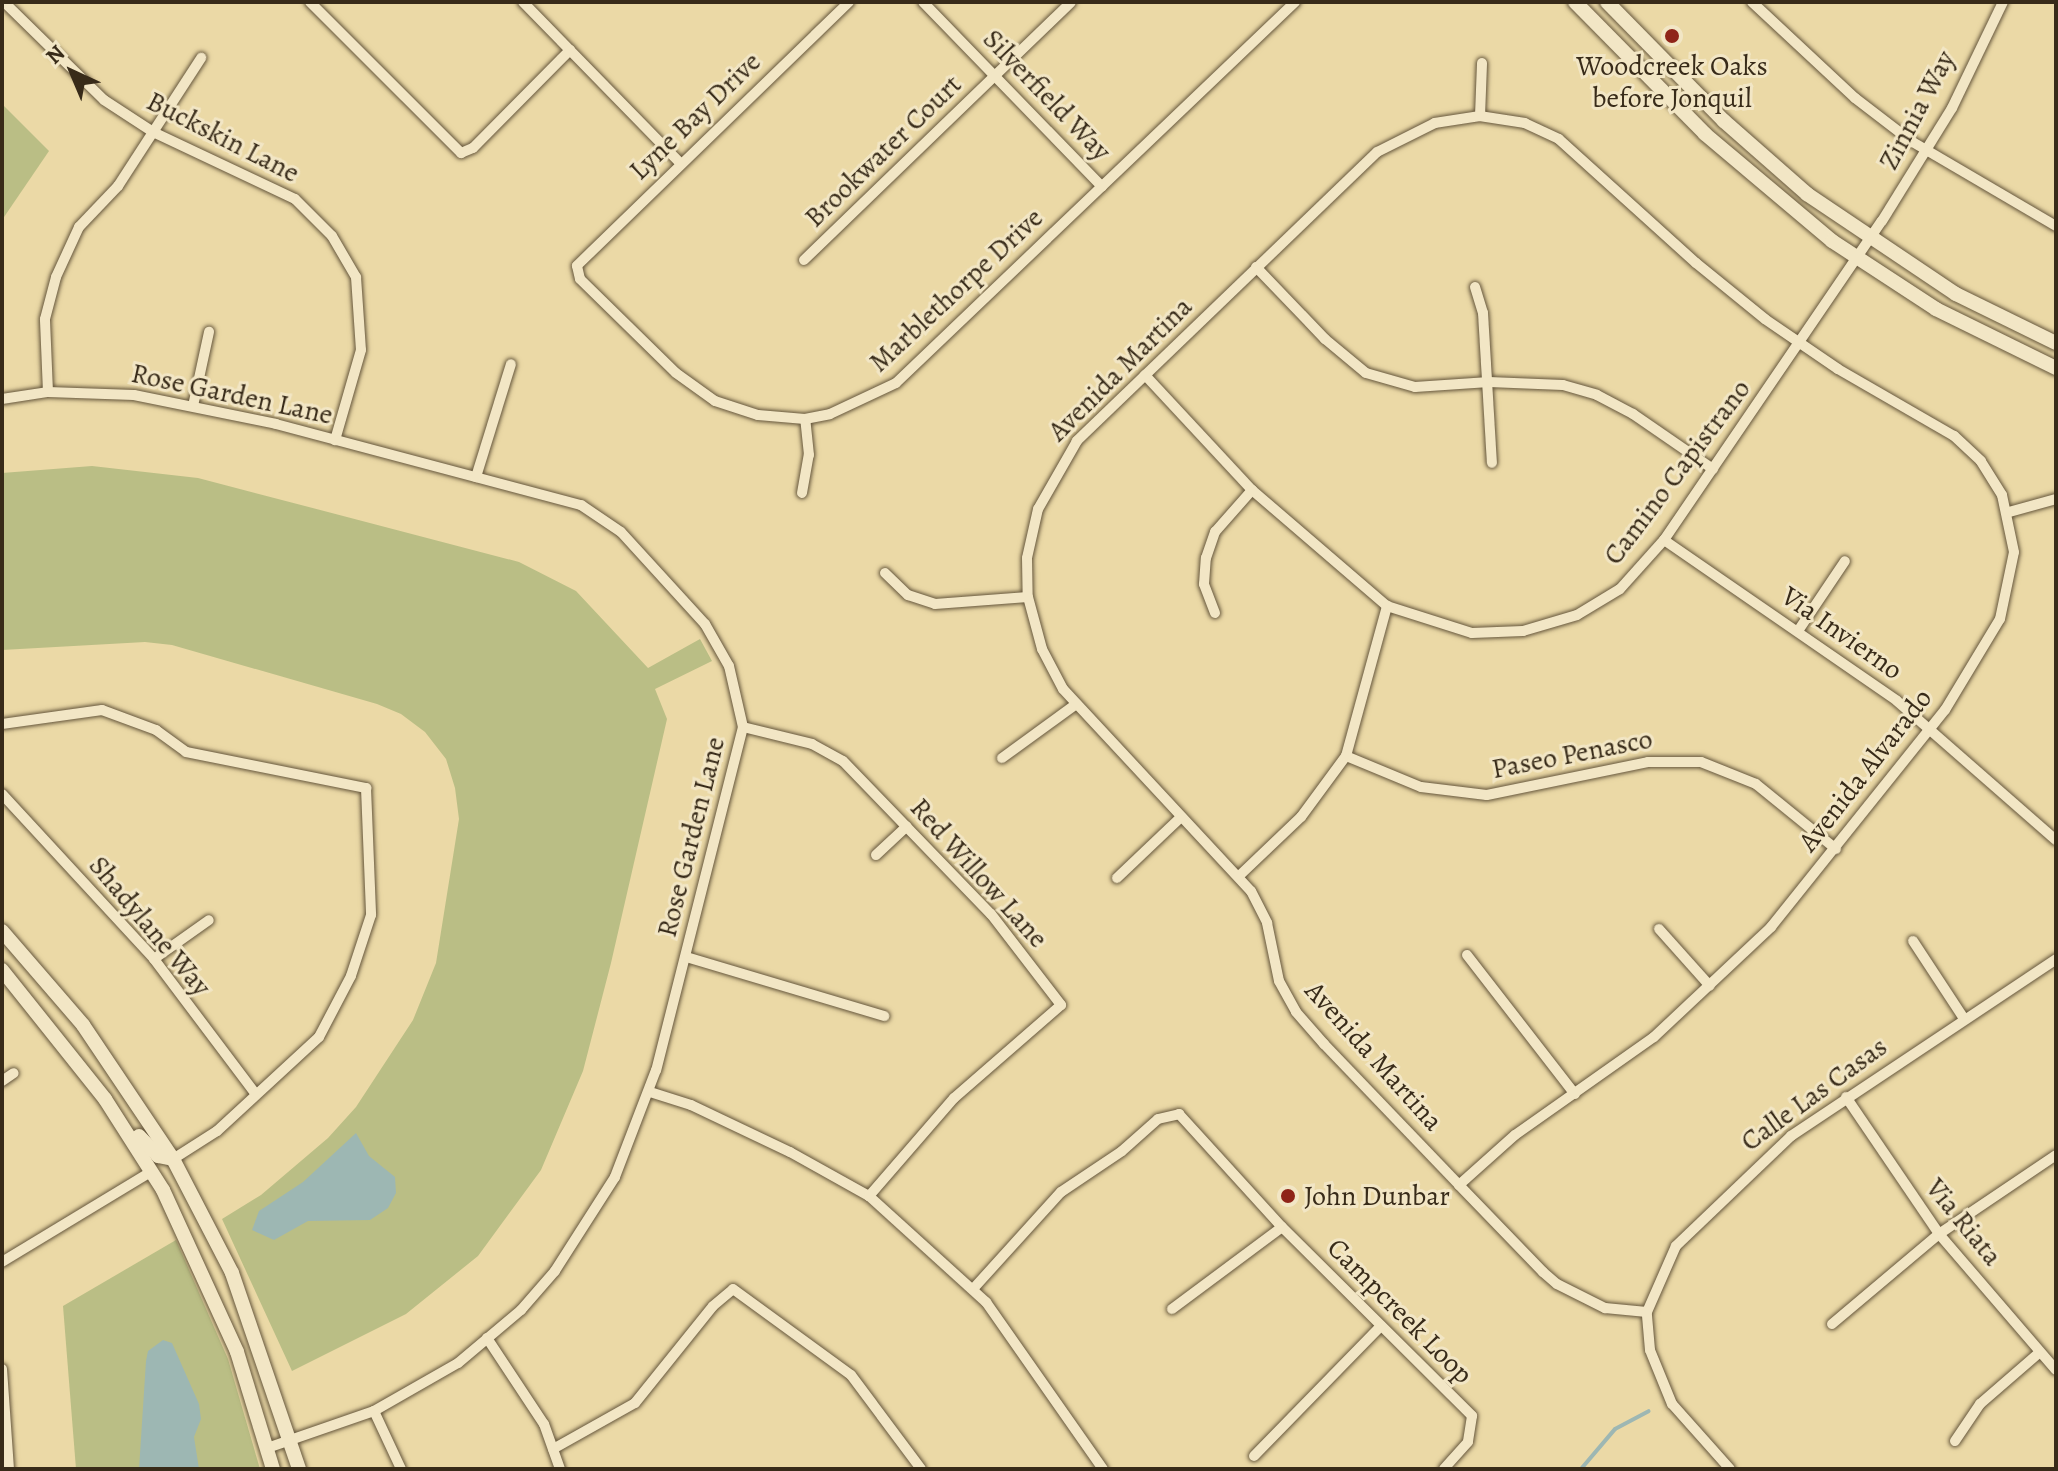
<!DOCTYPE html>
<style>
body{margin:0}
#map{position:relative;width:2058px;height:1471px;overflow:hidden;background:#ebd9a6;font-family:Alegreya,serif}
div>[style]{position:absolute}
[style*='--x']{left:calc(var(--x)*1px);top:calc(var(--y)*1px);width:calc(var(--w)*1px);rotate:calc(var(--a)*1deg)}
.green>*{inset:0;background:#babe85}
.water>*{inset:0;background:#9db7b3}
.stream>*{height:4px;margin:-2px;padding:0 2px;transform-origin:2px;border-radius:2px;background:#9db7b3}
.roads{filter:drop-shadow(0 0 2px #65563c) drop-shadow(0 0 2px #65563c)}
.street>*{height:10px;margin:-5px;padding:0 5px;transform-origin:5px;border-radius:5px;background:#f2e6c5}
.secondary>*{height:14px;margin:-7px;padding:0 7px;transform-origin:7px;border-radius:7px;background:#f2e6c5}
.dots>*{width:22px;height:22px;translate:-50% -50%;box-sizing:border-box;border:4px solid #f2e6c5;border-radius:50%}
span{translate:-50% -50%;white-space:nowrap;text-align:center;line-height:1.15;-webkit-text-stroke:6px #f2e6c5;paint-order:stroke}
.poi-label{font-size:28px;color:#382b19}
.left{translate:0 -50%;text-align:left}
.street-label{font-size:28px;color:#382b19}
.frame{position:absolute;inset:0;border:4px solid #382b19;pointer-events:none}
.north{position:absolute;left:32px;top:32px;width:80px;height:80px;-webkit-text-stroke:6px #f2e6c5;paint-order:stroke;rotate:316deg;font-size:22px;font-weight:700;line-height:32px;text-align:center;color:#382b19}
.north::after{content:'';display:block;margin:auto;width:28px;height:36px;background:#382b19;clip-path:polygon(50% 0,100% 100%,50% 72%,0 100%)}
</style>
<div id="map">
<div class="green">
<div style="clip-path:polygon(2px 104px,49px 151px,2px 220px)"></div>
<div style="clip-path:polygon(92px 466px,198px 478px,519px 562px,576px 591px,648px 668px,700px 639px,712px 661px,655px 689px,667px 719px,611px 963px,583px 1071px,541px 1170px,478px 1256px,406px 1314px,292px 1371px,222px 1219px,261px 1195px,328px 1138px,356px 1107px,413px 1020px,436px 963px,459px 819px,455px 788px,446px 759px,425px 732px,401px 714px,377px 704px,172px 645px,145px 642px,2px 650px,2px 473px)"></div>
<div style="clip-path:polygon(176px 1240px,228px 1359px,260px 1469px,76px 1469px,63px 1306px)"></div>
</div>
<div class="water">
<div style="clip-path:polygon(356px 1133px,369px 1156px,395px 1177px,396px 1193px,388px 1208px,370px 1220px,308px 1221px,274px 1240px,252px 1230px,259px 1211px,303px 1182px)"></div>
<div style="clip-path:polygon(163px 1340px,172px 1343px,199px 1404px,201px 1419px,194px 1437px,199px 1469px,139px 1469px,146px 1361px,148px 1351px)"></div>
</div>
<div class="stream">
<div style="--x:1581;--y:1469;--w:52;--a:-49.6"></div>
<div style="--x:1615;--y:1429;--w:38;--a:-28"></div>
</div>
<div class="roads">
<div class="street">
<div style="--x:4;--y:2;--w:140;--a:44.4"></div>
<div style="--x:104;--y:100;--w:59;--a:33.1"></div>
<div style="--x:153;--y:132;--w:157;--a:25.3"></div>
<div style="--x:295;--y:199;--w:52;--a:45"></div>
<div style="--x:332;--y:236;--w:48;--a:59.7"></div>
<div style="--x:356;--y:277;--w:73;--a:86.1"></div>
<div style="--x:361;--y:350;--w:94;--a:106.1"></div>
<div style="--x:310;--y:2;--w:214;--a:45"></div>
<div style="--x:461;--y:153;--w:13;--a:-23"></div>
<div style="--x:473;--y:148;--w:138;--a:-45.3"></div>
<div style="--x:523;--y:2;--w:225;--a:45.7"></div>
<div style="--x:849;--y:2;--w:379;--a:135.9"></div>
<div style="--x:577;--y:266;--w:13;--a:77"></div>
<div style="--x:580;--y:279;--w:134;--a:44.4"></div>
<div style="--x:676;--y:373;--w:48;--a:35.7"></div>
<div style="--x:715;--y:401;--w:45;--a:18"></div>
<div style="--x:758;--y:415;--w:47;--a:4.9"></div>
<div style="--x:805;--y:419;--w:25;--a:-11"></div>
<div style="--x:830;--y:414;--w:73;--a:-25.2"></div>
<div style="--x:896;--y:383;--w:552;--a:-43.68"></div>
<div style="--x:923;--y:2;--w:257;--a:45.9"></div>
<div style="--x:1752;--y:2;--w:141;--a:43"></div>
<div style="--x:1855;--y:98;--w:71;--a:37.5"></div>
<div style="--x:1911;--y:141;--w:168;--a:30.4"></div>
<div style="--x:1480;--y:116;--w:53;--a:-87.8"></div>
<div style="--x:804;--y:260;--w:371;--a:-44"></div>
<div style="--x:1256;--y:267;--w:100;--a:46.2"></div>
<div style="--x:1325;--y:339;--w:53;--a:39.7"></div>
<div style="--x:1366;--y:373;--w:51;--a:15.9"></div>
<div style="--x:1415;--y:387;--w:74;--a:-3.9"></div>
<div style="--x:1489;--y:382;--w:74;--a:2.3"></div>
<div style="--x:1563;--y:385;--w:35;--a:16"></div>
<div style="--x:1597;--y:395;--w:41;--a:27.8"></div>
<div style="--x:1633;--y:414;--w:97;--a:34.5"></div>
<div style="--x:1475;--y:287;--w:27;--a:73"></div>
<div style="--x:1483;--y:313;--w:150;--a:86.6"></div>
<div style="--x:1145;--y:375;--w:157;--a:47.1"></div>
<div style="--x:1252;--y:490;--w:178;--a:40.7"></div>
<div style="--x:1387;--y:606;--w:89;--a:17.6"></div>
<div style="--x:1472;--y:633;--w:51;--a:-2.2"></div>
<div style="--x:1523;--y:631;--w:56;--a:-16.5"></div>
<div style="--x:1577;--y:615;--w:50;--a:-31.2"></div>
<div style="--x:1620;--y:589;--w:66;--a:-48.1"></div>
<div style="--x:1664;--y:540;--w:386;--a:-55.7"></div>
<div style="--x:1882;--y:221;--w:133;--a:-58.2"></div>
<div style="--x:1952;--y:108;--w:118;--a:-64.3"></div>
<div style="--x:48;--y:392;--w:73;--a:-92.4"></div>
<div style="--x:45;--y:319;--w:43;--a:-75.3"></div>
<div style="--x:56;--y:277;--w:55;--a:-65.3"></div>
<div style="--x:79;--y:227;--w:57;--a:-46.4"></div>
<div style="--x:118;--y:186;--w:153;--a:-57"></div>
<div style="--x:2;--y:399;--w:47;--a:-8.7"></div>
<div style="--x:48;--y:392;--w:86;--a:2"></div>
<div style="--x:134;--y:395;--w:145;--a:11.5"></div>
<div style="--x:276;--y:424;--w:316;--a:14.9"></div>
<div style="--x:581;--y:505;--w:48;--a:34"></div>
<div style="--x:621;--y:532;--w:125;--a:47.6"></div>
<div style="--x:705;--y:624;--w:48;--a:60.3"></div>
<div style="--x:729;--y:666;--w:63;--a:77.1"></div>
<div style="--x:743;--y:727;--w:354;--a:104.2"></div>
<div style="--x:656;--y:1070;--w:115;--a:111"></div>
<div style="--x:615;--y:1177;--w:112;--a:122.6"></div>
<div style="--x:555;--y:1271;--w:52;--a:131.1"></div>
<div style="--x:521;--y:1310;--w:82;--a:139.9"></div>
<div style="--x:458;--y:1363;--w:97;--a:150.3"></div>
<div style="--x:374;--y:1411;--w:113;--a:160.9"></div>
<div style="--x:193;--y:406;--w:76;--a:-77.8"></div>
<div style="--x:476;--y:477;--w:118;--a:-72.8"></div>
<div style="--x:802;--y:493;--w:39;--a:-80"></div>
<div style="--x:809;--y:455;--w:36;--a:-96"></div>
<div style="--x:2009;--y:512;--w:49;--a:-15.5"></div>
<div style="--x:1664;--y:540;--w:283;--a:34.6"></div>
<div style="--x:1897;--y:701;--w:211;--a:41.2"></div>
<div style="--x:885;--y:573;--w:32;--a:44"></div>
<div style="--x:908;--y:595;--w:28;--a:18"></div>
<div style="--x:935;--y:604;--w:93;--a:-4.3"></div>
<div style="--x:1215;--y:613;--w:31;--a:-111"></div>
<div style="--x:1204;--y:584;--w:26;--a:-86"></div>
<div style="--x:1206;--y:558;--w:28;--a:-71"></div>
<div style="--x:1215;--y:532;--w:56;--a:-48.6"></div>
<div style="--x:1798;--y:631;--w:84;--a:-56.1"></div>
<div style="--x:2;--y:724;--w:101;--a:-8"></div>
<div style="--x:102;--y:710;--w:58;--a:20.3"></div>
<div style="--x:156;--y:730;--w:37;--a:36"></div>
<div style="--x:186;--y:752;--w:184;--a:11.3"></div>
<div style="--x:366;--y:788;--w:127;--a:87.7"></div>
<div style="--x:371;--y:915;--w:64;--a:108.2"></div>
<div style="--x:351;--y:976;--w:69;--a:117.7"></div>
<div style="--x:319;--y:1037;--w:139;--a:137.3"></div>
<div style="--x:217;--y:1131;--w:52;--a:147.5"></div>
<div style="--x:743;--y:727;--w:71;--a:13.8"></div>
<div style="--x:812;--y:744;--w:35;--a:29"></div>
<div style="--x:843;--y:761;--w:213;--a:46"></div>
<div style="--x:991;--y:914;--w:115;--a:52.4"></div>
<div style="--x:1061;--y:1005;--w:142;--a:139"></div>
<div style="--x:954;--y:1098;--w:130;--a:130.9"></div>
<div style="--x:1346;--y:756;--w:81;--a:22.5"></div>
<div style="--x:1421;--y:787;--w:66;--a:6.9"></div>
<div style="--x:1487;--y:795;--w:164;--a:-11.6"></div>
<div style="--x:1648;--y:762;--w:53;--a:0"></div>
<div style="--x:1701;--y:762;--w:59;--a:21.8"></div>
<div style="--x:1756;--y:784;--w:103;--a:39.1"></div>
<div style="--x:1002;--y:758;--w:90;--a:-36"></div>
<div style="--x:2;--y:794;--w:224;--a:47.3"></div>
<div style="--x:154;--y:959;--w:168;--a:53"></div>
<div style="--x:876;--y:855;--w:42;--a:-43.1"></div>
<div style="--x:1239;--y:876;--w:86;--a:-43.6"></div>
<div style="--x:1301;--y:817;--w:76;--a:-53.6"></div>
<div style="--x:1346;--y:756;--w:156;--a:-74.7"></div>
<div style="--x:1117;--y:878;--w:88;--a:-43.6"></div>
<div style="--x:1659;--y:929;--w:76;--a:48.2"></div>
<div style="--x:1913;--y:941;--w:91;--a:56.7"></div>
<div style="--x:1467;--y:955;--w:176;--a:52.2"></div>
<div style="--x:686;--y:957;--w:207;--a:16.6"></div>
<div style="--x:154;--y:959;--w:67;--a:-35.3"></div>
<div style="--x:2;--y:1081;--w:14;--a:-34"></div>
<div style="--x:650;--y:1092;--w:43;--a:17.6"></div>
<div style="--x:691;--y:1105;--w:110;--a:25.4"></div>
<div style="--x:790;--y:1152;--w:90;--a:29.1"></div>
<div style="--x:869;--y:1196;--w:158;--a:42.2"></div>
<div style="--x:986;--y:1302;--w:204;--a:55"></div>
<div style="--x:1846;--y:1097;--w:166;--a:55.8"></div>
<div style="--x:1939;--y:1234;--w:179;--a:49.3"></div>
<div style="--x:1459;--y:1185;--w:75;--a:-41.8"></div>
<div style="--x:1515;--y:1135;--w:170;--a:-35.2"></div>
<div style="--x:1654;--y:1037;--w:161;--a:-43.2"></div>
<div style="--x:1771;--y:927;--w:278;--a:-51.3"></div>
<div style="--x:1945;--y:710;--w:106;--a:-58.9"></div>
<div style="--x:2000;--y:619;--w:68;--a:-78.2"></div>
<div style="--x:2014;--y:552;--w:58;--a:-101.9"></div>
<div style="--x:2002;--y:495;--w:40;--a:-122"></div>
<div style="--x:1981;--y:461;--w:37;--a:-137"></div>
<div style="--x:1954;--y:436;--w:134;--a:-150"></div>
<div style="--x:1838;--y:369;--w:88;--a:-145.6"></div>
<div style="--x:1765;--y:319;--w:89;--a:-140.9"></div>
<div style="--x:1696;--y:263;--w:185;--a:-137.9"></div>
<div style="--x:1559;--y:139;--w:38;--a:-155"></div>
<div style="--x:1525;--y:123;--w:46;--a:-171.2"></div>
<div style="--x:1480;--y:116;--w:46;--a:171.2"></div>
<div style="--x:1435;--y:123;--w:65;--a:153.4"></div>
<div style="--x:1377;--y:152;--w:417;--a:136.1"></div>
<div style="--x:1077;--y:441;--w:78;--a:119.8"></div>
<div style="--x:1038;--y:509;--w:50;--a:102.7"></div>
<div style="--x:1027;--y:558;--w:39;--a:89"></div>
<div style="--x:1028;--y:597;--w:54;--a:74.9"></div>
<div style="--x:1042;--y:649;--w:45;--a:62.3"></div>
<div style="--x:1063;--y:689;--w:276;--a:47.1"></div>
<div style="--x:1251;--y:891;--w:36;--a:63"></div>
<div style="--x:1267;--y:923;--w:59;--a:78.3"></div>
<div style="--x:1279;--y:981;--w:35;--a:61"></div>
<div style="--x:1296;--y:1012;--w:43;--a:48.8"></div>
<div style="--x:1324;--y:1044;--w:195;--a:46.2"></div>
<div style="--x:1459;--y:1185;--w:121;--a:46"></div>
<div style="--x:1543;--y:1272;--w:18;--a:41"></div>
<div style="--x:1557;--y:1284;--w:54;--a:26.6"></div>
<div style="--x:1605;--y:1308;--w:42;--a:5.4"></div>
<div style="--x:2;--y:1262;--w:175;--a:-31.2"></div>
<div style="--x:973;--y:1289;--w:131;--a:-47.8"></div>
<div style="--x:1061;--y:1192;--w:73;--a:-33.9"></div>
<div style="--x:1122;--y:1151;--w:48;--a:-41.6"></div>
<div style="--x:1158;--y:1119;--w:22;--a:-13"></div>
<div style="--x:1179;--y:1114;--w:153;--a:47.7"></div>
<div style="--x:1282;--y:1227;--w:268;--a:44.8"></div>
<div style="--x:1472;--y:1416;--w:26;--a:99"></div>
<div style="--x:1468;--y:1442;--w:36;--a:132"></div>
<div style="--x:1172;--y:1309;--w:137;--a:-36.7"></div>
<div style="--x:1832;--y:1324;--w:140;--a:-40.1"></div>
<div style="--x:1939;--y:1234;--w:141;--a:-34"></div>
<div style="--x:487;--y:1338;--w:103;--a:56.5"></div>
<div style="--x:544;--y:1424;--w:48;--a:70.4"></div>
<div style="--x:2;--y:1369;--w:100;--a:86"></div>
<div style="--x:374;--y:1411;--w:64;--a:65"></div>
<div style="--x:1955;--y:1441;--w:45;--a:-56"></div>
<div style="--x:1980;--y:1404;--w:79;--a:-40.9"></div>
<div style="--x:553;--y:1449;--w:94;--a:-29.3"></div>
<div style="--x:635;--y:1403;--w:124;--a:-51.2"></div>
<div style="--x:713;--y:1306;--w:26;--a:-40"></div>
<div style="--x:733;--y:1289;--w:146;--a:36.1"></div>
<div style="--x:851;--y:1375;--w:117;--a:53.3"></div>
<div style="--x:1254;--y:1456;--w:182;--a:-45.7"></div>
<div style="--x:1730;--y:1469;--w:87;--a:-131.7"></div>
<div style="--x:1672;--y:1404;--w:58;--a:-112.2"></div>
<div style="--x:1650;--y:1350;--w:38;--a:-95"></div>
<div style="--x:1647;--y:1312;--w:72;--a:-66.3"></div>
<div style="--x:1676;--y:1246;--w:159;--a:-43.7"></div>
<div style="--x:1791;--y:1136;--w:319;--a:-33.7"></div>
</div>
<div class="secondary">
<div style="--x:1575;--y:2;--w:185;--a:45.4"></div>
<div style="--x:1705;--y:134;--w:166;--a:40.1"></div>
<div style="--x:1832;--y:241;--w:124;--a:33.2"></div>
<div style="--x:1936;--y:309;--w:134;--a:26.2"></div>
<div style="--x:1607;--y:2;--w:167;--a:45.5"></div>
<div style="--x:1724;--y:121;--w:111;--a:41.3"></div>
<div style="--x:1807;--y:194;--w:179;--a:33.9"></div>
<div style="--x:1956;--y:294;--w:111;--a:26.1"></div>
<div style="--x:2;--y:931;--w:124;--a:49.2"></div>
<div style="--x:83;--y:1025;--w:161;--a:56.1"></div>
<div style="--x:173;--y:1159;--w:128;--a:62.6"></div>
<div style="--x:232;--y:1273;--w:207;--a:71.1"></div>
<div style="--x:2;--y:970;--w:165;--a:51.4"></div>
<div style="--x:105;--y:1099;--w:108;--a:57.5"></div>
<div style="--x:163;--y:1190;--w:178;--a:65.4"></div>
<div style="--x:237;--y:1352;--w:122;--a:72.9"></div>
<div style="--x:139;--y:1136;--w:28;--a:46"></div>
<div style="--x:158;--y:1156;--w:15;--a:11"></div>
</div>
</div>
<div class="dots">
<div style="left:1672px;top:36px;background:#8f2418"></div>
<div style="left:1288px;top:1196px;background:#8f2418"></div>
</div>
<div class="poi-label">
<span style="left:1672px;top:82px">Woodcreek Oaks<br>before Jonquil</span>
<span class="left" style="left:1304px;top:1196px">John Dunbar</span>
</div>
<div class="street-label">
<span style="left:1047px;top:95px;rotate:46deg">Silverfield Way</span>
<span style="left:1917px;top:110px;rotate:-62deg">Zinnia Way</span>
<span style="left:695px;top:116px;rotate:-44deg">Lyne Bay Drive</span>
<span style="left:223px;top:137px;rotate:27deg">Buckskin Lane</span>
<span style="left:883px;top:151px;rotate:-44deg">Brookwater Court</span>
<span style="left:956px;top:290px;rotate:-43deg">Marblethorpe Drive</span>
<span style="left:1120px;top:369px;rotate:-45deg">Avenida Martina</span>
<span style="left:232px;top:394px;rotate:12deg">Rose Garden Lane</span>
<span style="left:1677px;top:472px;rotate:-53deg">Camino Capistrano</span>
<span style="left:1842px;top:633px;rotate:35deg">Via Invierno</span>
<span style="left:1572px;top:754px;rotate:-11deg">Paseo Penasco</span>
<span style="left:1865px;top:770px;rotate:-52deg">Avenida Alvarado</span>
<span style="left:691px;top:837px;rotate:-76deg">Rose Garden Lane</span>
<span style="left:979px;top:873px;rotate:48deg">Red Willow Lane</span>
<span style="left:150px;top:926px;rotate:50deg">Shadylane Way</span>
<span style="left:1374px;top:1056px;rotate:48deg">Avenida Martina</span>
<span style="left:1814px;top:1094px;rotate:-36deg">Calle Las Casas</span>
<span style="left:1964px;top:1222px;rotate:51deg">Via Riata</span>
<span style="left:1400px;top:1311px;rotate:45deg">Campcreek Loop</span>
</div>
<div class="frame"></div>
<div class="north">N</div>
</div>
